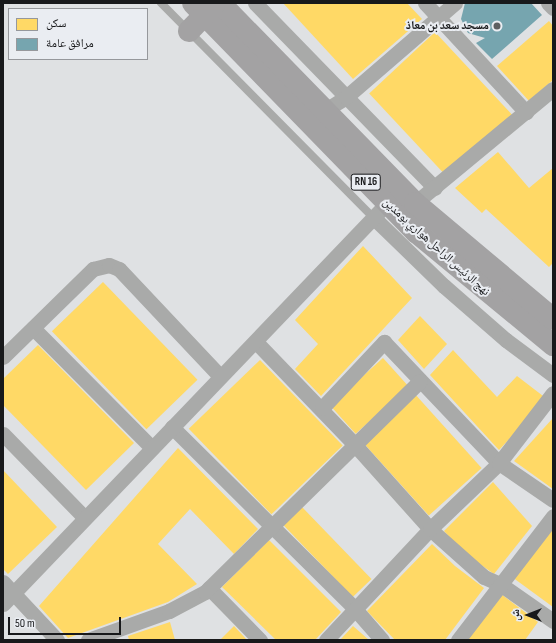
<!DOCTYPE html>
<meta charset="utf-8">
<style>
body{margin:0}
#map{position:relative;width:556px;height:643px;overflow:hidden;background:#dfe1e3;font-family:"Sofia Sans Condensed","Noto Naskh Arabic",sans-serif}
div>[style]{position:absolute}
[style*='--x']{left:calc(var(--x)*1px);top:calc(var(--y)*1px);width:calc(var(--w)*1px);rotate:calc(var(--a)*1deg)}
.homes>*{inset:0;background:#ffd966;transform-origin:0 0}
.public>*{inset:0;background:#76a5af}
.lane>*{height:8px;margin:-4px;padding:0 4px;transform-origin:4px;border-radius:4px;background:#a9aaa9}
.street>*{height:15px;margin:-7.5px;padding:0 7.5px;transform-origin:7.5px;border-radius:7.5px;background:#a9aaa9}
.primary>*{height:22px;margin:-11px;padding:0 11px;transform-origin:11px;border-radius:11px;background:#a3a2a3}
.dots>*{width:11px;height:11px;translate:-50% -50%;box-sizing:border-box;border:2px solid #eaedf2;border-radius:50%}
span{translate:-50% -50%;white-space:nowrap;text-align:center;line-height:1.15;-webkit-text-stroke:4px #eaedf2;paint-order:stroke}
.shield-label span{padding:1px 3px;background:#eaedf2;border:1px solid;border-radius:3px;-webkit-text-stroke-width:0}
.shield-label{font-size:11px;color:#18191b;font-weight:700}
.poi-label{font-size:12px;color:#18191b;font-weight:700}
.right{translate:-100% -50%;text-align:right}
.street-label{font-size:12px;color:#18191b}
.frame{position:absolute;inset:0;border:4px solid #18191b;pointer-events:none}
.legend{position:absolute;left:8px;top:8px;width:140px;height:52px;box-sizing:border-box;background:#eaedf2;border:1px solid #96989c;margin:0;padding:5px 7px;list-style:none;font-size:12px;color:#18191b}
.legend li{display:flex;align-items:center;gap:8px;height:20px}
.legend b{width:20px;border:1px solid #96989c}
.north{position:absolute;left:508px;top:595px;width:40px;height:40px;-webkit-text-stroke:3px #eaedf2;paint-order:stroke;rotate:270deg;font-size:11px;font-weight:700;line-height:16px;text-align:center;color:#18191b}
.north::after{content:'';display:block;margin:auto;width:14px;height:18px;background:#18191b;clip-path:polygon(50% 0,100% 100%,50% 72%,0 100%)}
.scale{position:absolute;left:8px;top:617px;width:113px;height:18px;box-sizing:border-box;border:2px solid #18191b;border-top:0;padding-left:5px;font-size:12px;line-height:14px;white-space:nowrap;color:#18191b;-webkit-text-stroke:3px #eaedf2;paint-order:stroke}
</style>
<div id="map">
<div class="homes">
<div style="clip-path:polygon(283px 3px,407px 3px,422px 19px,353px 79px)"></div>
<div style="clip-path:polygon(549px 21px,553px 26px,553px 80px,529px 101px,497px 66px)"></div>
<div style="left:435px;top:32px;width:113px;height:90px;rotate:47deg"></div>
<div style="clip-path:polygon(498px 152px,529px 188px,553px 168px,553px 263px,549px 267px,486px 209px,482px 213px,455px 188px)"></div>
<div style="clip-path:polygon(363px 246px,412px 298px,321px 396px,295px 369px,318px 344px,295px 320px)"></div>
<div style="left:103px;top:282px;width:136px;height:71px;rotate:46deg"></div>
<div style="clip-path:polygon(420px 316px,447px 344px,424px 369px,398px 340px)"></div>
<div style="clip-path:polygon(38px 345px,134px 443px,86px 490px,3px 405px,3px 379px)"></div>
<div style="clip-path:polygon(453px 350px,497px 397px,517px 376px,547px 399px,499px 450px,430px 375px)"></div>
<div style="left:383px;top:358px;width:38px;height:71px;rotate:48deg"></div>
<div style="left:260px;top:360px;width:119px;height:99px;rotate:46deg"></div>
<div style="left:414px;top:393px;width:101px;height:71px;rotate:48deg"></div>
<div style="clip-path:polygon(553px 418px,553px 489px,514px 461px)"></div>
<div style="clip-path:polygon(178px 448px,258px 529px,234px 554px,190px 509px,158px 544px,197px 584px,168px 602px,68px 638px,39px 606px)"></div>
<div style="clip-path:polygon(3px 470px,57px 527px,8px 574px,3px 569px)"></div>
<div style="clip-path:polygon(493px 482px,532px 526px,494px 574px,464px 553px,444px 531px)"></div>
<div style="left:302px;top:507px;width:100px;height:26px;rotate:46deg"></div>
<div style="clip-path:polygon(553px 528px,553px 607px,512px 577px)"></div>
<div style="clip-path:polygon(269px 540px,341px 612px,315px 640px,276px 640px,222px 587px)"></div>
<div style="clip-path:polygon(432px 544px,455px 566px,484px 588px,445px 640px,395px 640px,367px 611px)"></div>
<div style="clip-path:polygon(501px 594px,538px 622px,525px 640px,467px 640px)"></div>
<div style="clip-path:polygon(170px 622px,175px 640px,129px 640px,128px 636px)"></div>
<div style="clip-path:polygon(234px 626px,247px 640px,220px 640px)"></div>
<div style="clip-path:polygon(353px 626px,369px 640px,340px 640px)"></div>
</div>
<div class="public">
<div style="clip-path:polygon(465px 3px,531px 3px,542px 15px,492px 59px,476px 43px,485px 38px,468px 33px,461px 19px)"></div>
</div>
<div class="lane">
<div style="--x:161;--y:3;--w:303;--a:45.3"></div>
</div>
<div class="street">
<div style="--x:255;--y:3;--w:258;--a:45.8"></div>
<div style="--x:425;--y:3;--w:149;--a:47.2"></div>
<div style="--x:548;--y:3;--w:7;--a:45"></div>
<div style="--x:324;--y:111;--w:26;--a:-32"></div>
<div style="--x:346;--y:97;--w:144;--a:-40.8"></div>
<div style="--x:415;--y:203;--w:179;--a:-39.6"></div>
<div style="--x:374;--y:218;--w:98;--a:44.2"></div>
<div style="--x:444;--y:286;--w:82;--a:41.1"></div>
<div style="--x:506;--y:340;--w:59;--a:36.7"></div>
<div style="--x:33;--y:328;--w:169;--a:45.2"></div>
<div style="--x:256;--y:342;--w:143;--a:46.1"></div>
<div style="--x:355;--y:445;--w:113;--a:48.2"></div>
<div style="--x:430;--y:529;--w:72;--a:41.6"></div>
<div style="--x:484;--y:577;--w:17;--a:24"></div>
<div style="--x:500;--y:584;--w:65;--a:34.9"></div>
<div style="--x:3;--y:357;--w:126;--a:-44.4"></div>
<div style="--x:93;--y:269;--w:16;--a:-14"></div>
<div style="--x:109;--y:265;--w:11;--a:22"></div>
<div style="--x:119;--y:269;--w:147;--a:46.7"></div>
<div style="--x:322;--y:408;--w:91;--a:-46.8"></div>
<div style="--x:384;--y:342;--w:167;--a:46.5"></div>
<div style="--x:499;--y:463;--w:65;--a:34.4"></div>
<div style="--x:172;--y:427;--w:258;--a:44.8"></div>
<div style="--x:355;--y:609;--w:41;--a:48.9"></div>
<div style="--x:3;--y:434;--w:117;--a:45.7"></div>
<div style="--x:3;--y:582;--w:79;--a:47"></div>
<div style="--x:209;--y:588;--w:73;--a:45.6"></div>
<div style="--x:3;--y:604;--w:564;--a:-46.22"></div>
<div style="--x:88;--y:640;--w:86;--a:-19.7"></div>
<div style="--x:169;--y:611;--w:41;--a:-27.8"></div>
<div style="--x:205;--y:592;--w:301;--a:-44.5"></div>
<div style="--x:326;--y:640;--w:152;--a:-46.9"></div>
<div style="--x:430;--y:529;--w:95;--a:-43.7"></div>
<div style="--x:499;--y:463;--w:88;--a:-52.4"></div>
<div style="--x:458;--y:640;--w:156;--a:-52.5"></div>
</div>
<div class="primary">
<div style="--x:193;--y:3;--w:320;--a:45.8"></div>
<div style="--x:416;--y:232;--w:178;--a:39.5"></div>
<div style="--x:220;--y:3;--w:279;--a:45.7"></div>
<div style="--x:415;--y:203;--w:180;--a:40"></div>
<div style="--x:189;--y:31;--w:36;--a:-46"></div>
</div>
<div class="dots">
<div style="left:497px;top:26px;background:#5e5f61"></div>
</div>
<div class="shield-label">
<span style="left:366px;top:182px">RN 16</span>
</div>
<div class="poi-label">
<span class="right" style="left:489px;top:26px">مسجد سعد بن معاذ</span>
</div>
<div class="street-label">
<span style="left:436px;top:247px;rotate:42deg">نهج الرئيس الراحل هواري بومدين</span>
</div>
<div class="frame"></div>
<ul class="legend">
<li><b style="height:11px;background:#ffd966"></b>سكن</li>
<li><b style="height:11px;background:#76a5af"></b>مرافق عامة</li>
</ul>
<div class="north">ش</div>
<div class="scale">50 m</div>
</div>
